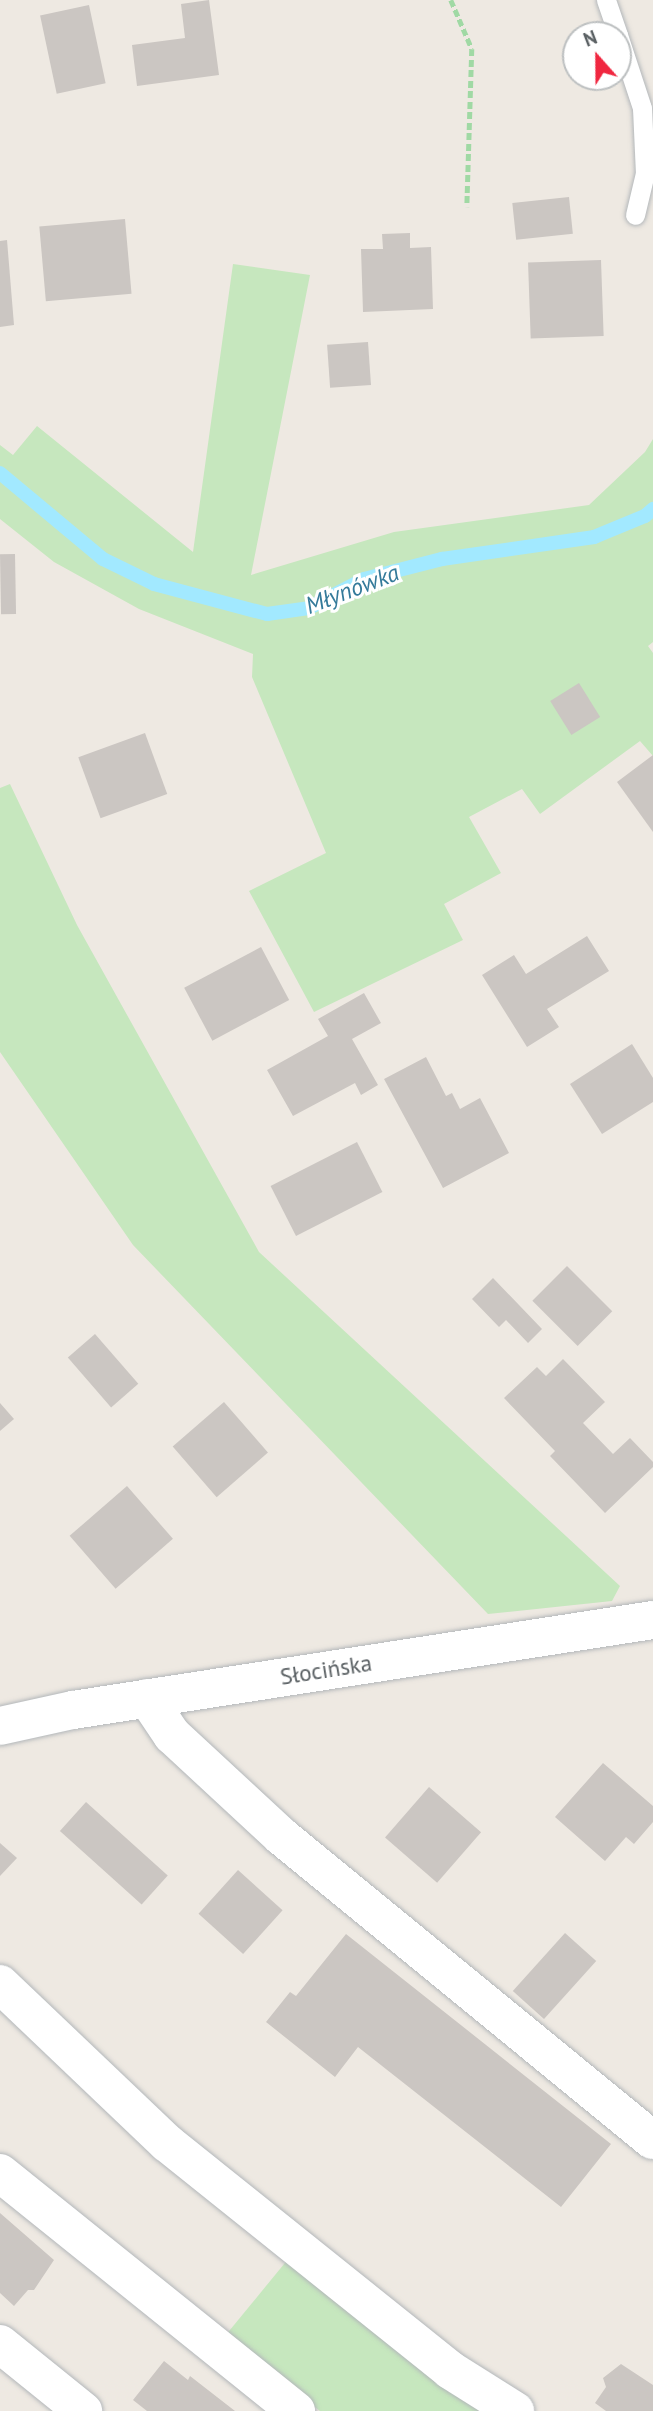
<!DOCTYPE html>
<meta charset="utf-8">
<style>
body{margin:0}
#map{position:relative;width:653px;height:2411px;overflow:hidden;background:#eee9e2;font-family:"PT Sans",sans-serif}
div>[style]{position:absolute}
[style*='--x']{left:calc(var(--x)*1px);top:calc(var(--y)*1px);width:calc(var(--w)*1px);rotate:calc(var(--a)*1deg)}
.green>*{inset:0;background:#c6e7be}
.stream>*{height:14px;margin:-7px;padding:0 7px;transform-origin:7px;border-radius:7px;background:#a2e9ff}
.building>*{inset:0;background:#cbc6c2;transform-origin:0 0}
.path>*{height:4.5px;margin-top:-2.25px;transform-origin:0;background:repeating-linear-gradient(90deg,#a0d9a4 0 7px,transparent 0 10.5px)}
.roads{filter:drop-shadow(0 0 2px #b3b7ba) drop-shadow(0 0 2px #b3b7ba)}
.lane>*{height:19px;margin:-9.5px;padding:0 9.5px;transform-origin:9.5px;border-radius:9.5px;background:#fff}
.street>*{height:38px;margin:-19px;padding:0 19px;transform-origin:19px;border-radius:19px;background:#fff}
.secondary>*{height:38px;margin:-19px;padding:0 19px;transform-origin:19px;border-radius:19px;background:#fff}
span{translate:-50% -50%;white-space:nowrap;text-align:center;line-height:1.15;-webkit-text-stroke:6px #fff;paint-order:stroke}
.street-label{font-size:23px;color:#5b6164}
.water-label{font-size:24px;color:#347a9a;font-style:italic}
.north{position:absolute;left:562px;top:21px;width:70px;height:70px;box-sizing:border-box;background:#fff;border:2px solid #bdc0c1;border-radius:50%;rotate:339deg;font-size:19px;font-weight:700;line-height:28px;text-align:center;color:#5b6164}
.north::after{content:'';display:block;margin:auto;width:24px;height:32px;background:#f02740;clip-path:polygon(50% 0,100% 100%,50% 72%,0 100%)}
</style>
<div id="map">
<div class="green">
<div style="clip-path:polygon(233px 264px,310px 275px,251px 575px,394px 532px,589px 505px,645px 452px,653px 439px,653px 642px,648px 646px,653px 653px,653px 756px,640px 741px,540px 814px,522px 789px,469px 817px,501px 873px,444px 904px,463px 940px,314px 1012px,249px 891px,326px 853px,252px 677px,253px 654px,139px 609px,54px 562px,0 519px,0 445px,13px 455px,37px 426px,193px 552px)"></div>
<div style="clip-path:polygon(10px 784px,77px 925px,259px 1252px,620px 1586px,612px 1601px,488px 1614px,133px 1245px,0 1052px,0 788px)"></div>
<div style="clip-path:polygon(289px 2258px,484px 2411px,320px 2411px,225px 2336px)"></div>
</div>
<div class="stream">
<div style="--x:0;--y:473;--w:134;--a:39.9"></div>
<div style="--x:103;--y:559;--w:57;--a:26.1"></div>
<div style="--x:154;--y:584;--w:117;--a:14.9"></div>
<div style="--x:267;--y:614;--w:42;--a:-8.1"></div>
<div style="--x:309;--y:608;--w:62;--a:-27.8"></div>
<div style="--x:364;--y:579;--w:81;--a:-14.4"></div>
<div style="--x:442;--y:559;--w:154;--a:-8.2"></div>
<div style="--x:594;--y:537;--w:55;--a:-22.4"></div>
<div style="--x:645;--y:516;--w:11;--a:-41"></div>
</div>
<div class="building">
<div style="clip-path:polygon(209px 0,219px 75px,137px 86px,132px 45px,185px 38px,181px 4px)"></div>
<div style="left:89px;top:5px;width:80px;height:50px;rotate:78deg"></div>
<div style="left:569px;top:197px;width:37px;height:57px;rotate:84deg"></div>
<div style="left:125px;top:219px;width:75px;height:86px;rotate:85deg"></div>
<div style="clip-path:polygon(410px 233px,410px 248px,431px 247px,433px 309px,363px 312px,361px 249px,383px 249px,382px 234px)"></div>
<div style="clip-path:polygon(7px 240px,14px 325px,0 327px,0 241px)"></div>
<div style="left:601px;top:260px;width:76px;height:73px;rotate:88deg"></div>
<div style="left:368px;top:342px;width:43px;height:41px;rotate:86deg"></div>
<div style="left:15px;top:554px;width:60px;height:15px;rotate:89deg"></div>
<div style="left:579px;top:683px;width:40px;height:34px;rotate:58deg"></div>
<div style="left:145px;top:733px;width:65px;height:71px;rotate:70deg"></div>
<div style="clip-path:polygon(653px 755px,653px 832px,617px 782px)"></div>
<div style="clip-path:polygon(587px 936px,609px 971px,547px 1009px,559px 1027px,527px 1047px,482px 975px,514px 955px,526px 974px)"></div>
<div style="left:261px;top:947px;width:60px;height:87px;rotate:62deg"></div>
<div style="clip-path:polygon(364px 993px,381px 1023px,352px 1039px,378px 1085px,361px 1095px,355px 1083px,293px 1116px,267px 1070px,328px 1036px,318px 1019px)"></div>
<div style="clip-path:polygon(632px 1044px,653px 1078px,653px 1102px,602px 1134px,570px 1084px)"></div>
<div style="clip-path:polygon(426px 1057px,446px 1096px,452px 1093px,460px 1109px,480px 1098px,509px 1153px,443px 1188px,384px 1079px)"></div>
<div style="left:357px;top:1142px;width:56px;height:97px;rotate:63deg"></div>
<div style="left:567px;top:1266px;width:64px;height:49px;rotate:45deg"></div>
<div style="clip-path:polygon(493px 1278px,542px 1329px,528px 1343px,506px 1320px,499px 1327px,472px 1299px)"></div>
<div style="left:95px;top:1334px;width:66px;height:36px;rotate:49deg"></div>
<div style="clip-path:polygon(563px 1359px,605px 1402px,583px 1423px,613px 1454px,630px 1438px,653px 1462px,653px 1467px,605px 1513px,550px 1456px,555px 1451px,504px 1398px,537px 1367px,546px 1376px)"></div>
<div style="left:224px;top:1402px;width:67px;height:68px;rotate:49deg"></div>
<div style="clip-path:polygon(0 1403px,14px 1419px,0 1431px)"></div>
<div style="left:127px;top:1486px;width:70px;height:76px;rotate:49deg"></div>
<div style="clip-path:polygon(603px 1763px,653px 1806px,653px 1822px,634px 1844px,626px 1837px,605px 1861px,555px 1817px)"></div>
<div style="left:429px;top:1787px;width:69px;height:67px;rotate:41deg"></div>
<div style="left:86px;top:1802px;width:110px;height:39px;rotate:42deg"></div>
<div style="clip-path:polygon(0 1843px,17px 1858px,0 1876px)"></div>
<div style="left:238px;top:1870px;width:60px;height:59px;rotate:42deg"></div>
<div style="left:565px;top:1933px;width:42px;height:78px;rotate:42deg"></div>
<div style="clip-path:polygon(346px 1934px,611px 2144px,561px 2207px,358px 2047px,335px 2077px,266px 2022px,290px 1992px,296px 1996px)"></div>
<div style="clip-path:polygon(0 2213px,54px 2260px,34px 2290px,28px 2290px,14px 2306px,0 2293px)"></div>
<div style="clip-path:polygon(164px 2361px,188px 2380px,190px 2376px,235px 2411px,147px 2411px,133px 2400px)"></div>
<div style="clip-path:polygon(621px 2364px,653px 2385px,653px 2411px,606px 2411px,595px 2403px,606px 2387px,603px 2378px)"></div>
</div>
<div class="path">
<div style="--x:451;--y:0;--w:53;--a:66.8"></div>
<div style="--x:472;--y:49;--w:158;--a:91.8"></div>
</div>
<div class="roads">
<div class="lane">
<div style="--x:606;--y:0;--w:37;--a:71"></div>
<div style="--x:618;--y:35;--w:77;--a:71.8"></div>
<div style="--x:642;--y:108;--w:65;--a:87.4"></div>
<div style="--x:645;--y:173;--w:43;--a:103.4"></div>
</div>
<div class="street">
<div style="--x:147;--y:1698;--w:45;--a:56"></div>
<div style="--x:172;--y:1735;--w:149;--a:42.8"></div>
<div style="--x:281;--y:1836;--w:480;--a:39.3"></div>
<div style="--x:0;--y:1984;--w:231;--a:43.6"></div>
<div style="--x:167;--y:2143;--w:363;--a:38.7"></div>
<div style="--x:450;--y:2370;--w:77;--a:32.2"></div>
<div style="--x:0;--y:2173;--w:380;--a:38.8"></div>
<div style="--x:0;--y:2344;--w:107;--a:38.9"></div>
</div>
<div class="secondary">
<div style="--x:0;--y:1726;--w:75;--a:-12.4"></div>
<div style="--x:73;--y:1710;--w:587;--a:-8.82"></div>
</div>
</div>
<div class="street-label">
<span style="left:326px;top:1670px;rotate:-9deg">Słocińska</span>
</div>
<div class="water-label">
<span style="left:352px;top:589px;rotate:-21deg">Młynówka</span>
</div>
<div class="north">N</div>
</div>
